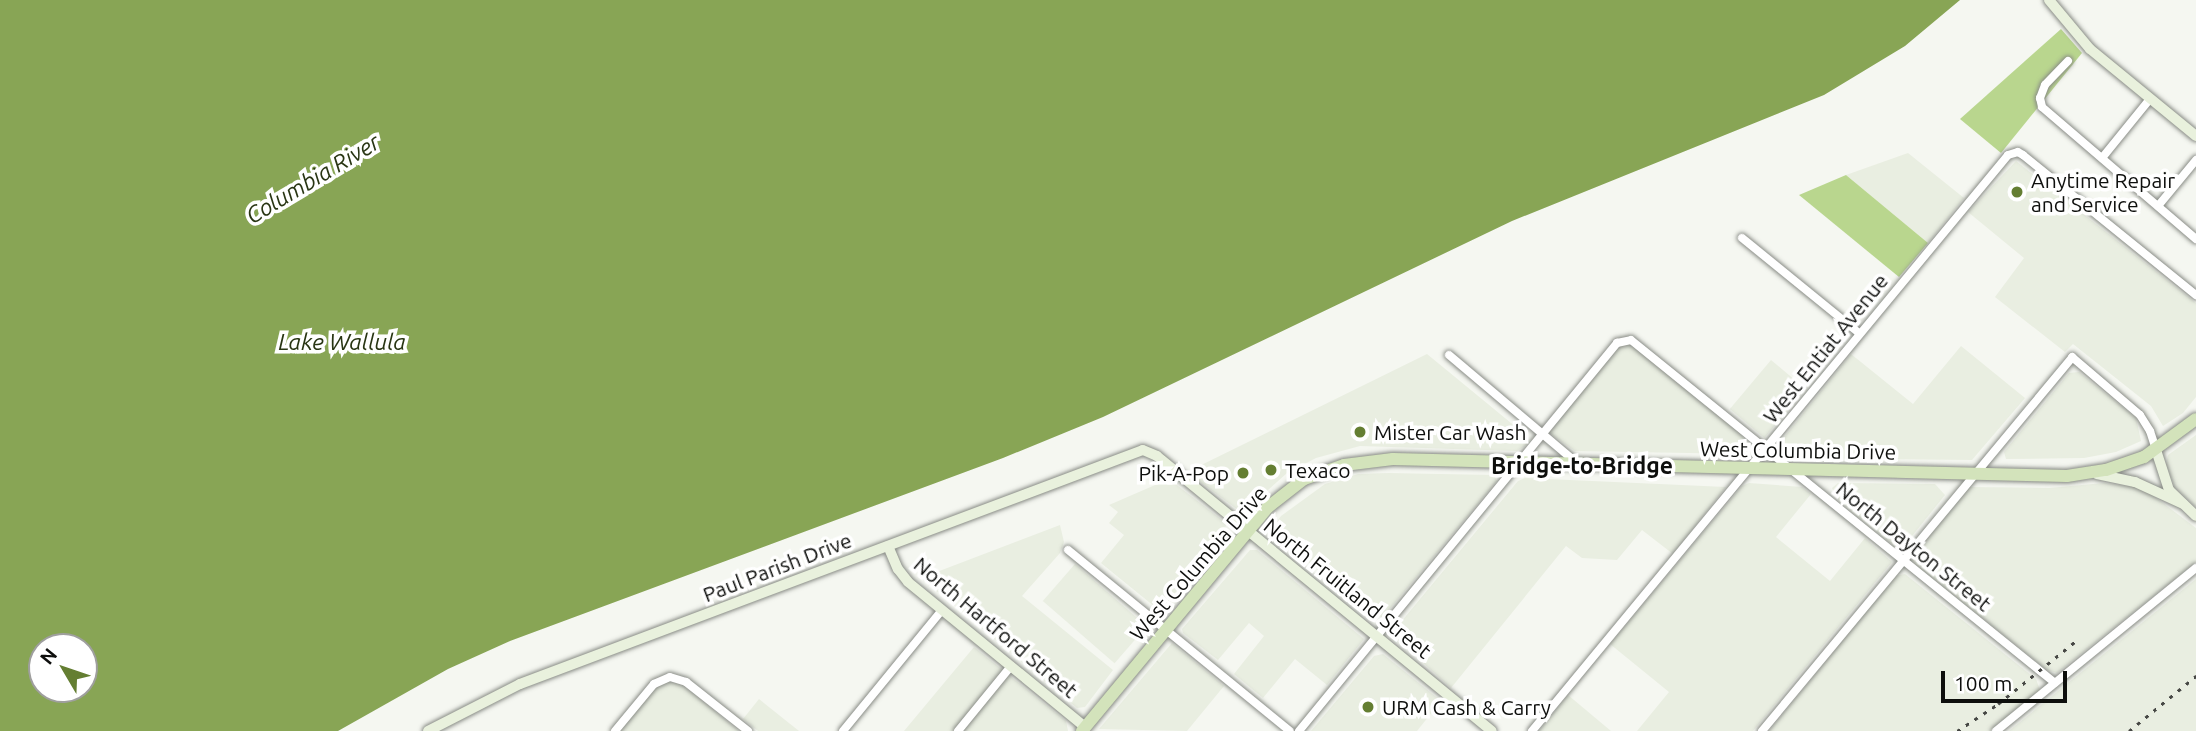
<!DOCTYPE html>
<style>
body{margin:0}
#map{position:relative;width:2196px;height:731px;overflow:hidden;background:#f5f7f1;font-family:Ubuntu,sans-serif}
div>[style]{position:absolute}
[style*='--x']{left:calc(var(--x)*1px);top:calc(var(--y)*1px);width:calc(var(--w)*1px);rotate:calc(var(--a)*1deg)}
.built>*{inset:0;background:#e9eee1;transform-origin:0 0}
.green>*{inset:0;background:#b9d68e}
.water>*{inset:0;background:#88a555}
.roads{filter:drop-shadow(0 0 2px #898c86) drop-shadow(0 0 2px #898c86)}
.street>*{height:8px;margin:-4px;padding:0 4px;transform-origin:4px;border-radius:4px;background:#fff}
.secondary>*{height:10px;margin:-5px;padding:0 5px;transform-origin:5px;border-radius:5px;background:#e9f1dd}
.primary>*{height:12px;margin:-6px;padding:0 6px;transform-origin:6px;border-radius:6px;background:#d3e3bb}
.rail>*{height:2.5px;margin-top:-1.25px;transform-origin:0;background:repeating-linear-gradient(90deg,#464744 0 3.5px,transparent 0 10.5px)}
.dots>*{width:19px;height:19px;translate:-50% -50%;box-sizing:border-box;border:4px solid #fff;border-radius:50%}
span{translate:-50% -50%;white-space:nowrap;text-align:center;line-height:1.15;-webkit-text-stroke:7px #fff;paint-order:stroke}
.poi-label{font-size:21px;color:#0e0f0d}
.left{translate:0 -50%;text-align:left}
.right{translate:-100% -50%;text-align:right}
.street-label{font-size:21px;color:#0e0f0d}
.water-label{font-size:23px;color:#283513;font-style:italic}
.neighbourhood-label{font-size:23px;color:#0e0f0d;font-weight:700}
.north{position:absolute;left:28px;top:633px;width:70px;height:70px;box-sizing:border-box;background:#fff;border:2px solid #9f9f9e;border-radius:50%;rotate:309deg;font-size:19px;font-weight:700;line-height:28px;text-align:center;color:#0e0f0d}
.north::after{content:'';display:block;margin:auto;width:24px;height:32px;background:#647e32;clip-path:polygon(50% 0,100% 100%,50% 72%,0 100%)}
.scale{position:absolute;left:1941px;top:671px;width:126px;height:32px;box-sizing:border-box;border:4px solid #0e0f0d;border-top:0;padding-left:9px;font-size:21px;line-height:24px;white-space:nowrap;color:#0e0f0d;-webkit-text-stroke:5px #fff;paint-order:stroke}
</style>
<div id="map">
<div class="built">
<div style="clip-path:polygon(1908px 153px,1964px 198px,1928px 243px,1846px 175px)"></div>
<div style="clip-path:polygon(2016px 161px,2196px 303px,2196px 397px,2183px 413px,2163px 426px,2151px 406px,2073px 344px,2065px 352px,1995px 297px,2024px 258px,1968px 212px)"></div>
<div style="clip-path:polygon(1624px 337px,1740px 432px,1750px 450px,1745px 454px,1575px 451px,1548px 432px)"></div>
<div style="clip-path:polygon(1961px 346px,2025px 398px,1972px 460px,1787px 458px,1781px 441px,1851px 354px,1913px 404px)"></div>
<div style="clip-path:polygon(1427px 354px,1527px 436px,1529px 441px,1525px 446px,1517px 451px,1360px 446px,1316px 458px,1287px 473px,1248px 508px,1238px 510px,1187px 472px)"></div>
<div style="left:1771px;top:360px;width:45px;height:64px;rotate:40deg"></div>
<div style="clip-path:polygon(2079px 372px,2136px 418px,2141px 441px,2116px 452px,2084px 458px,2006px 459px,2004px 452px,2069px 373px)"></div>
<div style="clip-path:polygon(2196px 435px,2196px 507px,2175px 488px,2166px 464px,2168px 455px)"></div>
<div style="clip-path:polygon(1389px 473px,1494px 475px,1497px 481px,1383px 617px,1375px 616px,1280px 539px,1273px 527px,1281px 516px,1325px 484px,1358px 474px)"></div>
<div style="clip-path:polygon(1525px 478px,1726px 487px,1673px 554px,1642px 530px,1617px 560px,1582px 558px,1566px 546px,1451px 688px,1391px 634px,1518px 481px)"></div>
<div style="clip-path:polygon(1169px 479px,1226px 523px,1225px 533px,1160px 611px,1101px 563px,1124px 535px,1109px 523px,1118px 512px,1109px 505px)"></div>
<div style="clip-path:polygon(1749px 483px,1802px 487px,1811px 494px,1776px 537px,1830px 581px,1865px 538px,1892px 562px,1753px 731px,1637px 731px,1669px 692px,1610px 644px,1742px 486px)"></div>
<div style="clip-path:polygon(1838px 483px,1935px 484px,1945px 495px,1900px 551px,1839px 501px,1832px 488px)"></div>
<div style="clip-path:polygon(2104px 483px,2137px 487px,2151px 494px,2196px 528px,2196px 562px,2057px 673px,2047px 670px,1911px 561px,1911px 557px,1970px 487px,2049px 488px)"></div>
<div style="clip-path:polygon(1060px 525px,1064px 542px,1060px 553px,1022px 596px,1113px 670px,1085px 707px,1077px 708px,921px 578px)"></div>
<div style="clip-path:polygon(1250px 550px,1257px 550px,1364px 639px,1327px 685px,1295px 659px,1263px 698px,1234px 674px,1264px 636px,1249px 623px,1218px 660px,1183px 633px,1182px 629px)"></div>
<div style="left:1075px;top:564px;width:95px;height:49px;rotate:41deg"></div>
<div style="clip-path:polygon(1905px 574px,2036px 679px,2040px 690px,1990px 731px,1769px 731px,1895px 576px)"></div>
<div style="clip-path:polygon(2196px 579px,2196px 731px,2009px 731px)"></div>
<div style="clip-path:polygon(1172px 643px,1224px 686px,1187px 731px,1099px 729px)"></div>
<div style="clip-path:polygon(974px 647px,1066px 721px,1068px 731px,904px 731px)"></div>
<div style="clip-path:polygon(1383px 654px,1441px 701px,1417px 731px,1311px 731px,1374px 656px)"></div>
<div style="clip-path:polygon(668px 681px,683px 685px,739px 731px,619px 731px,653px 689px)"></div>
<div style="clip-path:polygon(1568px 695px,1611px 731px,1539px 731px)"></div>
<div style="clip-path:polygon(759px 699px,799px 731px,758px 731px,743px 719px)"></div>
</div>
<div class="green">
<div style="clip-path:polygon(2061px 29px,2082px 53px,2001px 153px,1960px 119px)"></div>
<div style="clip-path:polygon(1846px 175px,1928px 243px,1899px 277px,1799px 195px)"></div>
</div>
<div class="water">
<div style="clip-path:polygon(evenodd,0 0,1960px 0,1905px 46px,1824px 95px,1512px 221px,1103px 417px,1003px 458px,510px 641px,448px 669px,338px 731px,0 731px,0 0,42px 647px,84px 647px,84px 689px,42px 689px,42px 647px)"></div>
</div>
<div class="roads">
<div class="street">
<div style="--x:2068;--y:61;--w:33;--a:134"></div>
<div style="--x:2045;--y:85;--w:14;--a:111"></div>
<div style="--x:2040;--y:98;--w:9;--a:77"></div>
<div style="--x:2042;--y:107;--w:203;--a:40.6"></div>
<div style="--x:2102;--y:158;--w:76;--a:-50.9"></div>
<div style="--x:2158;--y:206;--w:60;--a:-50.4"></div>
<div style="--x:1742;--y:238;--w:151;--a:39.1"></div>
<div style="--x:1449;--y:355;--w:169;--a:40.2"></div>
<div style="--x:1068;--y:550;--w:286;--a:39.2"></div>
<div style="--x:615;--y:731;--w:61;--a:-50.3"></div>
<div style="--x:654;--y:684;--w:17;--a:-24"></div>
<div style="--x:670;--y:677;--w:17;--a:17"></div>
<div style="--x:686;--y:682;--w:79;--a:38.3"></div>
<div style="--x:843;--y:731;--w:156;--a:-50.7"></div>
<div style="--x:958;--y:731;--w:84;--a:-50.8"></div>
<div style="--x:1299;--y:731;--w:502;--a:-50.66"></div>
<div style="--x:1617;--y:343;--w:14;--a:-12"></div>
<div style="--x:1631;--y:340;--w:545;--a:38.97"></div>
<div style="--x:1532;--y:731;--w:747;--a:-50.43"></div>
<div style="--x:2008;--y:155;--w:10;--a:-17"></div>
<div style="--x:2018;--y:152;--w:6;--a:31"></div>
<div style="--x:2023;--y:155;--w:223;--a:39"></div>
<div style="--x:1762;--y:731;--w:486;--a:-50.3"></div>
<div style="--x:2072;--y:357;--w:89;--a:40.5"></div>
<div style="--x:2140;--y:415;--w:19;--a:58"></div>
<div style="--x:2150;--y:431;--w:20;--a:72"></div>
<div style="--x:1996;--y:731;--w:258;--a:-39.2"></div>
</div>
<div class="secondary">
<div style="--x:2049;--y:0;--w:64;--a:50.1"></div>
<div style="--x:2090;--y:49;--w:137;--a:39.4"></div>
<div style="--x:2156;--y:450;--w:42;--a:72"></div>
<div style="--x:2169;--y:490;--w:37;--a:44"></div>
<div style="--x:2097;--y:474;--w:39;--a:12"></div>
<div style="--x:2135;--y:482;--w:53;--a:24.6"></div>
<div style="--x:888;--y:546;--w:25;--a:67"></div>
<div style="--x:898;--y:569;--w:16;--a:52"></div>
<div style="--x:908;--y:582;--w:229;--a:39.3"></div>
<div style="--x:428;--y:731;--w:103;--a:-27.1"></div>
<div style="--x:520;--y:684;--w:665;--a:-20.59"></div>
<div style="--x:1143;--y:450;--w:15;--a:23"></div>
<div style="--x:1157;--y:456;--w:433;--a:39.4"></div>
</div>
<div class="primary">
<div style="--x:1082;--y:731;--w:290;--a:-50.3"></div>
<div style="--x:1267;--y:508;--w:47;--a:-38.1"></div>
<div style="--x:1304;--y:479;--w:42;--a:-19.3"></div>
<div style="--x:1344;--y:465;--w:49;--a:-7"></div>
<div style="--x:1393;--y:459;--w:674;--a:1.44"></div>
<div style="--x:2067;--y:476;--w:39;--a:-9"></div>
<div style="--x:2106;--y:470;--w:40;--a:-18.9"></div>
<div style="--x:2144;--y:457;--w:64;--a:-36.2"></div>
</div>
</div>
<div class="rail">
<div style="--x:1957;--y:731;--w:49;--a:-33.4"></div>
<div style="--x:1998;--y:704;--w:102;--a:-39"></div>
<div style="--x:2129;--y:731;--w:87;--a:-39.4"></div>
</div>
<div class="dots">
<div style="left:2017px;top:192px;background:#647e32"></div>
<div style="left:1360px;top:432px;background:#647e32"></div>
<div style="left:1271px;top:470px;background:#647e32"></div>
<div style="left:1243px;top:473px;background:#647e32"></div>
<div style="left:1368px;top:707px;background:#647e32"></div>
</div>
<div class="poi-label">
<span class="left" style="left:2031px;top:192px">Anytime Repair<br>and Service</span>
<span class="left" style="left:1374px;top:432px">Mister Car Wash</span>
<span class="left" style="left:1285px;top:470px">Texaco</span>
<span class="right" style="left:1229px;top:473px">Pik-A-Pop</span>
<span class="left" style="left:1382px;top:707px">URM Cash &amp; Carry</span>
</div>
<div class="street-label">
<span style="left:1825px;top:348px;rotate:-51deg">West Entiat Avenue</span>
<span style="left:1798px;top:450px;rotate:1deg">West Columbia Drive</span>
<span style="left:1914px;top:546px;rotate:39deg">North Dayton Street</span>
<span style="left:1198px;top:563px;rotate:-49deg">West Columbia Drive</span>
<span style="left:777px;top:567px;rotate:-21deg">Paul Parish Drive</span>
<span style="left:1348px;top:588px;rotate:39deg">North Fruitland Street</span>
<span style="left:996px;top:627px;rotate:40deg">North Hartford Street</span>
</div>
<div class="water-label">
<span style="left:313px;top:179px;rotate:-31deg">Columbia River</span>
<span style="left:342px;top:342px">Lake Wallula</span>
</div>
<div class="neighbourhood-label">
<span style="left:1582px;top:466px">Bridge-to-Bridge</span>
</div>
<div class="north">N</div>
<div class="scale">100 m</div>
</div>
